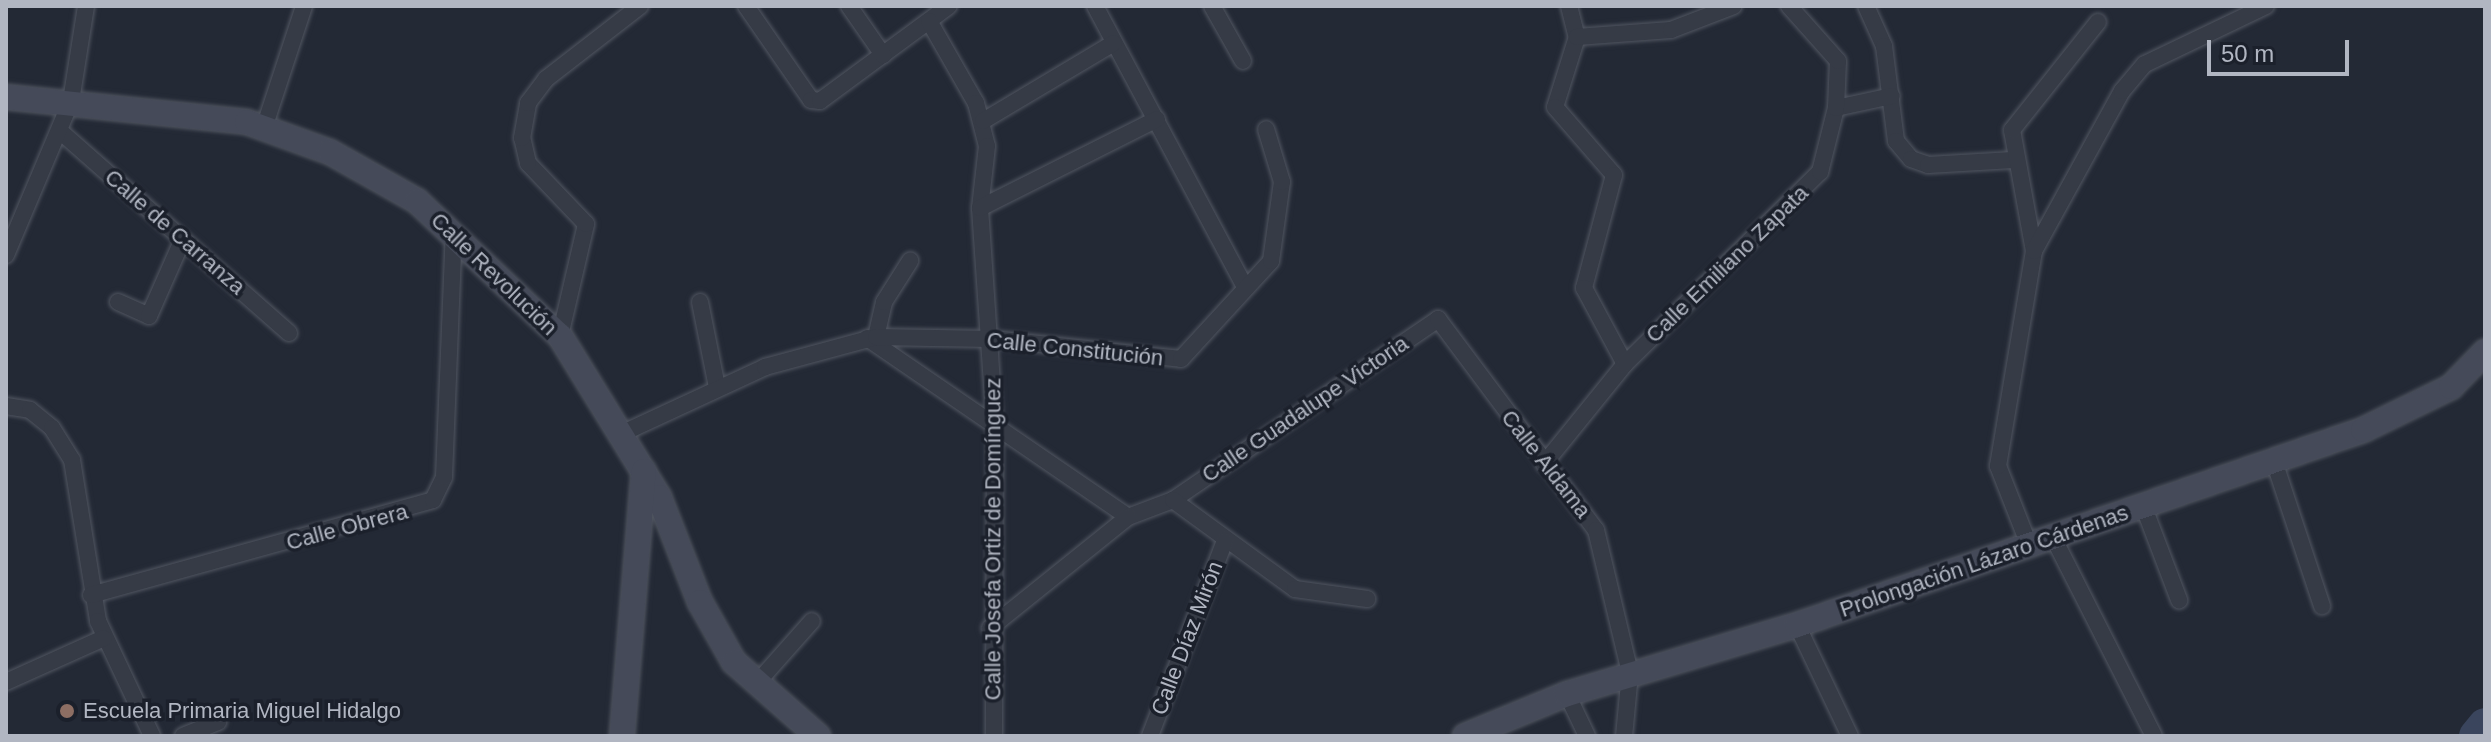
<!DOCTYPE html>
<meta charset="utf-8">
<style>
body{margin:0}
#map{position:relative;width:2491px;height:742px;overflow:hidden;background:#232935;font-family:Helvetica,sans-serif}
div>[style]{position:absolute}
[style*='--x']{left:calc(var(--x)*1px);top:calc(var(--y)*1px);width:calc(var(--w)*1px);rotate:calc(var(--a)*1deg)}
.river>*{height:34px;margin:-17px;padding:0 17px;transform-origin:17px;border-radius:17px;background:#3a455d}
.roads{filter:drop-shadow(0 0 2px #515661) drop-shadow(0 0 2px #515661)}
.street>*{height:16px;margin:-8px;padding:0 8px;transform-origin:8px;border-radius:8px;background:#363b46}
.secondary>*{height:24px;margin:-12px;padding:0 12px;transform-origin:12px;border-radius:12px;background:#454a59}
.dots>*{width:22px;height:22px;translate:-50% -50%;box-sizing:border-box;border:4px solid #1b202b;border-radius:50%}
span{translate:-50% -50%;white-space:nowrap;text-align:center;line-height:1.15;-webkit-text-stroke:7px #1b202b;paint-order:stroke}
.street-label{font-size:22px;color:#b1b6c2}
.poi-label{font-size:22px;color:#b1b6c2}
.left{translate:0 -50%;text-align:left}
.frame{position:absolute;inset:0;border:8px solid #b1b6c2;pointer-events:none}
.scale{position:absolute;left:2207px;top:40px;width:142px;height:36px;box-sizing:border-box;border:4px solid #b1b6c2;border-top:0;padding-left:10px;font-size:24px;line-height:28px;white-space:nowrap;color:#b1b6c2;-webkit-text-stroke:6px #1b202b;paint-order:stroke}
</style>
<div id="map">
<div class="river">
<div style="--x:2476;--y:736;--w:14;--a:-51"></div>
</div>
<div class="roads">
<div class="street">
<div style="--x:746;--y:6;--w:114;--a:55.3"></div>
<div style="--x:811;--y:100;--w:9;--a:6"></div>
<div style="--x:820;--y:101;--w:160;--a:-36.4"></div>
<div style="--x:849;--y:6;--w:60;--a:55.2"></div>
<div style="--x:1095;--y:6;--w:314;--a:61.9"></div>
<div style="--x:1212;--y:6;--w:63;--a:60.6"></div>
<div style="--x:1569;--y:6;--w:32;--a:76"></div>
<div style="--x:1577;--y:37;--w:73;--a:107.4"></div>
<div style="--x:1555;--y:107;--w:90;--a:49.1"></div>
<div style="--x:1614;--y:175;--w:117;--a:104.9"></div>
<div style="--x:1584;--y:288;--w:86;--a:61.7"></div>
<div style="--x:1866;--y:6;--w:44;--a:65.8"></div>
<div style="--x:1884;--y:46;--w:96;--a:82.8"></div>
<div style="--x:1896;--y:141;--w:23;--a:50"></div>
<div style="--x:1911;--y:159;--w:18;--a:19"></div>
<div style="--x:1928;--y:165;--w:85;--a:-3.4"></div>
<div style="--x:929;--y:21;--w:95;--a:60.2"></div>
<div style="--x:976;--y:103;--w:44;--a:75.7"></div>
<div style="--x:987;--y:146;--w:62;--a:96.4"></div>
<div style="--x:980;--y:208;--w:220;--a:86.1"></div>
<div style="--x:995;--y:427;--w:309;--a:90.2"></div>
<div style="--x:1577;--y:37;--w:94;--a:-4.3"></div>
<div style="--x:1671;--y:30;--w:67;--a:-20.9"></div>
<div style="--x:1836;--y:108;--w:57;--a:-12.1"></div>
<div style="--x:983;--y:121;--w:152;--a:-30.8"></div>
<div style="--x:264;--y:128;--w:128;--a:-71.8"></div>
<div style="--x:61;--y:132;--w:304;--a:41.4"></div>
<div style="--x:980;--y:208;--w:198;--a:-26.7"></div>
<div style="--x:2034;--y:251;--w:123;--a:-100.3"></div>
<div style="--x:2012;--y:130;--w:138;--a:-51.5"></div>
<div style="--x:6;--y:255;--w:167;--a:-67.1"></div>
<div style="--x:71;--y:101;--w:96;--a:-81"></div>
<div style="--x:118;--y:302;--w:34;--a:24"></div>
<div style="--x:149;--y:316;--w:84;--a:-66.2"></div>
<div style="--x:700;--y:302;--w:87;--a:78.7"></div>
<div style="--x:560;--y:336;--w:115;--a:-76.9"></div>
<div style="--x:586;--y:224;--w:84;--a:-133.6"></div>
<div style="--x:528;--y:163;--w:26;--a:-103"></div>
<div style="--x:522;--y:138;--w:36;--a:-80"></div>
<div style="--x:528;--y:103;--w:30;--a:-53"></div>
<div style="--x:546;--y:79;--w:119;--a:-37.8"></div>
<div style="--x:876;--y:337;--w:36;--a:-77"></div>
<div style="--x:884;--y:302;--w:49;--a:-57.6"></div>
<div style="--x:867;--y:338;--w:316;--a:34.4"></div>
<div style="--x:1128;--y:517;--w:48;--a:-20.7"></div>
<div style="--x:1173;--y:500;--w:321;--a:-34.3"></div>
<div style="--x:1438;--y:319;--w:264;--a:53.2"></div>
<div style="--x:1596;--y:530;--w:147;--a:76.6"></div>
<div style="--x:1630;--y:673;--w:63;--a:95.4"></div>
<div style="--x:6;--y:406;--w:24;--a:9"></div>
<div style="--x:30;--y:410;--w:28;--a:39"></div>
<div style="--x:52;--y:428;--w:38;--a:58"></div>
<div style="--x:72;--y:460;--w:163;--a:80.8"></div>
<div style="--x:98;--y:621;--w:127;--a:64.8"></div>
<div style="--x:623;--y:433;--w:157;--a:-24.9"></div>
<div style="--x:765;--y:367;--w:115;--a:-15.1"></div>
<div style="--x:876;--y:337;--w:116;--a:1"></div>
<div style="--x:992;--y:339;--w:190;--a:6"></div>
<div style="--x:1181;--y:359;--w:133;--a:-47.4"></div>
<div style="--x:1271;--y:261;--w:80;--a:-82.1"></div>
<div style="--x:1282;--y:182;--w:55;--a:-106.8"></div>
<div style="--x:2274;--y:461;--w:153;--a:71.7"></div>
<div style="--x:1544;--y:464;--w:129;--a:-51"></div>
<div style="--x:1625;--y:364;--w:274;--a:-44.6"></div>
<div style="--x:1820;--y:172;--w:66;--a:-76"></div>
<div style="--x:1836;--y:108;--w:47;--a:-87.6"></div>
<div style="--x:1838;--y:61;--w:74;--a:-131.7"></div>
<div style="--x:1173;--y:500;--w:151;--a:36.1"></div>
<div style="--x:1295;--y:589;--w:73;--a:7.9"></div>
<div style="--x:2143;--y:505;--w:102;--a:69.2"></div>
<div style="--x:2053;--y:537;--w:223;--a:63.1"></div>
<div style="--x:2029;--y:545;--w:85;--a:-111.4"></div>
<div style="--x:1998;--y:466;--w:218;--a:-80.5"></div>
<div style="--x:2034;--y:251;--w:183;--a:-61.2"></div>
<div style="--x:2122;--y:91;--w:35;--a:-50"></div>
<div style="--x:2145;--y:64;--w:134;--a:-25.6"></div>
<div style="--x:91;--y:595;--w:355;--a:-15.5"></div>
<div style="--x:433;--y:500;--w:25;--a:-64"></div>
<div style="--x:444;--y:477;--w:245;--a:-87.7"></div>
<div style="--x:1797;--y:625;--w:123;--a:64.5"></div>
<div style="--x:990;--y:628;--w:177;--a:-38.8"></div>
<div style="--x:6;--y:682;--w:107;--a:-24.2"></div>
<div style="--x:756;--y:684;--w:84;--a:-48.4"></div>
<div style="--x:1567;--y:694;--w:47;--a:64.5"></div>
<div style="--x:183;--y:736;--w:38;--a:-22"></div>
<div style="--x:1150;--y:736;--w:209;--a:-69"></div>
</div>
<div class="secondary">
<div style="--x:6;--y:97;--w:242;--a:5.9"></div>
<div style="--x:247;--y:122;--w:88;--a:19.9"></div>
<div style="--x:330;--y:152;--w:100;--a:29.4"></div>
<div style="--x:417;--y:201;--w:197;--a:43.4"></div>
<div style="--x:560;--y:336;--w:189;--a:58.4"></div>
<div style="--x:659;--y:497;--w:113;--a:68.7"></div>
<div style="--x:700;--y:602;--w:69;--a:60.5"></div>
<div style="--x:734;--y:662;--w:112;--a:41.4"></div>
<div style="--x:622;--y:736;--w:266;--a:-85.3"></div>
<div style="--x:1465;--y:736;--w:110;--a:-22.4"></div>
<div style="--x:1567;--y:694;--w:240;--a:-16.7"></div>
<div style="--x:1797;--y:625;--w:599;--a:-19.01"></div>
<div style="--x:2363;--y:430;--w:98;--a:-26"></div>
<div style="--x:2451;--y:387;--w:49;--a:-45.8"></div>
</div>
</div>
<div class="dots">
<div style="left:67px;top:711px;background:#8d6e63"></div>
</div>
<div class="street-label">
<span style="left:175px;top:232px;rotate:41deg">Calle de Carranza</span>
<span style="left:1727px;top:264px;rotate:-44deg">Calle Emiliano Zapata</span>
<span style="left:494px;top:274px;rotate:44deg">Calle Revolución</span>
<span style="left:1075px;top:349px;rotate:6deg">Calle Constitución</span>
<span style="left:1305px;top:409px;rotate:-34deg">Calle Guadalupe Victoria</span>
<span style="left:1546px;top:464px;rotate:52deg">Calle Aldama</span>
<span style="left:347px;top:527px;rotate:-15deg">Calle Obrera</span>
<span style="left:993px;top:539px;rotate:-90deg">Calle Josefa Ortiz de Domínguez</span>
<span style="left:1984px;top:561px;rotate:-19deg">Prolongación Lázaro Cárdenas</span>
<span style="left:1187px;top:638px;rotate:-69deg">Calle Díaz Mirón</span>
</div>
<div class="poi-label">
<span class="left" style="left:83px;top:711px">Escuela Primaria Miguel Hidalgo</span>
</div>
<div class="frame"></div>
<div class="scale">50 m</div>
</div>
